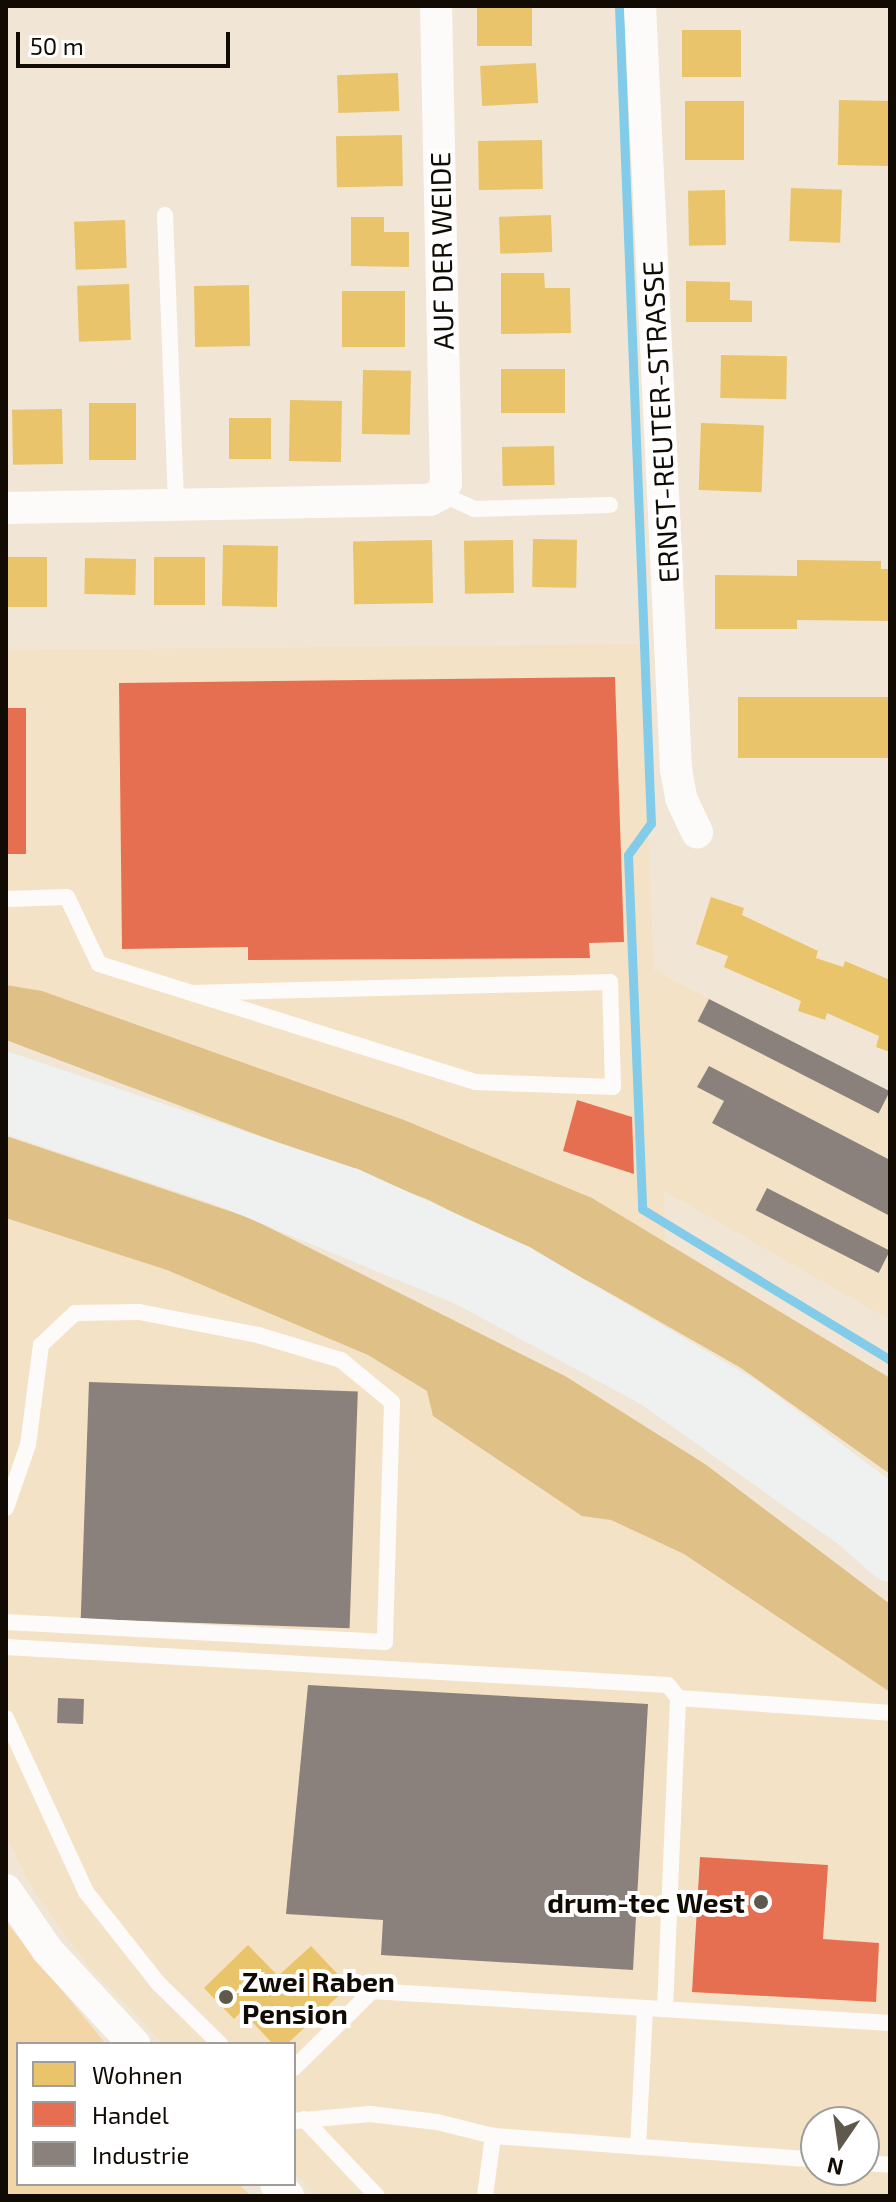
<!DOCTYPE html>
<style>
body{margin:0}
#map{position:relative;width:896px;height:2202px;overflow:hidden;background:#f1e6d5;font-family:"Exo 2",sans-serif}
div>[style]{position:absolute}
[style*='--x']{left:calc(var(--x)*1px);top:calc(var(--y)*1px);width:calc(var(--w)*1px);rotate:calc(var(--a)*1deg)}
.built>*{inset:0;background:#f4e2c6}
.green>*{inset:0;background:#f3d6a7}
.forest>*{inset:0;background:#dfc086}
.homes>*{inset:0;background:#e9c46a;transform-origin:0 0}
.shops>*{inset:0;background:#e76f51;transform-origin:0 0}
.industry>*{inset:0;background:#8a817c;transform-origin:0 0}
.stream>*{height:9px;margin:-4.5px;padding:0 4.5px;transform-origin:4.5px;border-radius:4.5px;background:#82ccea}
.service>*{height:16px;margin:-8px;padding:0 8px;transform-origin:8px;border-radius:8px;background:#fdfbf9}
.minor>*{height:32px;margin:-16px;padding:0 16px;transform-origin:16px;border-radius:16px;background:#fdfbf9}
.trunk>*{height:44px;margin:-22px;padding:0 22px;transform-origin:22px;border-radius:22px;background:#eef1f0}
.dots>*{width:22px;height:22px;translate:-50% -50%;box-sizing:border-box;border:4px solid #fff;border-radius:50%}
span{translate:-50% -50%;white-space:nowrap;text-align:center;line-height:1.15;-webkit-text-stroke:8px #fff;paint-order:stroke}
.street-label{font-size:28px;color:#110b03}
.poi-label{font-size:28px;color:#110b03;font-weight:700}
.right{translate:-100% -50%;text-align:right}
.left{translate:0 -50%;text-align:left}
.frame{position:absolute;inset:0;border:8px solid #110b03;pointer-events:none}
.legend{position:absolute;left:16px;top:2042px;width:280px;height:144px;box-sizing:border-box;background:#fff;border:2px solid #a09d9a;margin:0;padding:10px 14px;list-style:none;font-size:24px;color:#110b03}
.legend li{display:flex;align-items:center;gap:16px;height:40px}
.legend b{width:40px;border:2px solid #a09d9a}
.north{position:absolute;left:800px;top:2106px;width:80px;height:80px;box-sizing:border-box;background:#fff;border:2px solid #a09d9a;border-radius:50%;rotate:193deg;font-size:22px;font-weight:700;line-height:32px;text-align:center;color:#110b03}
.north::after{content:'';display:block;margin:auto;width:28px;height:36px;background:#5f584c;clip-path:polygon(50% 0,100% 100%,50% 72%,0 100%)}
.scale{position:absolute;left:16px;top:32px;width:214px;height:36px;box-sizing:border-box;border:4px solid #110b03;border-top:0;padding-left:10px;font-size:24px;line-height:28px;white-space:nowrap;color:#110b03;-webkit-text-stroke:6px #fff;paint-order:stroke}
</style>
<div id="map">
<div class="built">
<div style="clip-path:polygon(640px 644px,654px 970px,890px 1092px,890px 1320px,664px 1191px,665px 1242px,592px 1198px,404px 1120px,42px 991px,6px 985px,6px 650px)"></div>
<div style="clip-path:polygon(evenodd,6px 1218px,167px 1270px,368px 1355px,427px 1392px,582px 1516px,611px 1520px,684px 1554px,890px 1692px,890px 2196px,317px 2196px,294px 2173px,294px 2044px,164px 2044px,87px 1965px,35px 1893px,6px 1837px,6px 1218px,816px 2122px,864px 2122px,864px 2170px,816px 2170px,816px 2122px)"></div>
</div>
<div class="green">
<div style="clip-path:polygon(6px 1922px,106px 2044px,18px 2044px,18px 2184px,239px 2184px,251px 2196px,6px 2196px)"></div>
</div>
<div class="forest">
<div style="clip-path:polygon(6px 985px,42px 991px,404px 1120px,592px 1198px,890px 1378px,890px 1474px,741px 1368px,599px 1287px,429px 1200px,6px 1040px)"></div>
<div style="clip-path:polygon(6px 1136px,250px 1218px,565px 1376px,705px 1464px,890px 1604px,890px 1692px,684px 1554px,611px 1520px,582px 1516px,433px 1416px,427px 1391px,368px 1355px,167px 1270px,6px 1218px)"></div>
</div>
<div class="homes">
<div style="left:477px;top:6px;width:55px;height:40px"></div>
<div style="left:741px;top:30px;width:47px;height:59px;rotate:90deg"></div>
<div style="left:536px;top:63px;width:40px;height:56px;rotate:87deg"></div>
<div style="left:398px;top:73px;width:38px;height:61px;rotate:88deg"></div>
<div style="left:839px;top:100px;width:51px;height:65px;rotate:1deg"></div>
<div style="left:685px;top:101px;width:59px;height:59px"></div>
<div style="left:402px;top:135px;width:51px;height:66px;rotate:89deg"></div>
<div style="left:542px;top:140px;width:49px;height:64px;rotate:89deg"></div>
<div style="left:791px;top:188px;width:51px;height:53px;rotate:2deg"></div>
<div style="left:725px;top:190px;width:55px;height:37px;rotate:89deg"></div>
<div style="left:551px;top:215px;width:37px;height:52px;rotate:88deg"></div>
<div style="clip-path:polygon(351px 217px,384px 217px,384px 232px,409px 232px,409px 267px,351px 266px)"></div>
<div style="left:125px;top:220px;width:48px;height:51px;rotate:88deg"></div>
<div style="clip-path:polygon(501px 273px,544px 273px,545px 288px,570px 288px,571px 333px,501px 334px)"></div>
<div style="clip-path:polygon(686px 281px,730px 282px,730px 300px,752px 301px,752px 322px,686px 322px)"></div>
<div style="left:129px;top:284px;width:56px;height:52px;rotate:88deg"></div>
<div style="left:249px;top:285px;width:61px;height:55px;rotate:89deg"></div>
<div style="left:342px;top:291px;width:63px;height:56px"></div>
<div style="left:721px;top:355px;width:66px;height:43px;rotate:1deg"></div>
<div style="left:501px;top:369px;width:64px;height:44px"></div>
<div style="left:363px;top:370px;width:48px;height:64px;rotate:1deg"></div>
<div style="left:290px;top:400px;width:52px;height:61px;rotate:1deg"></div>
<div style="left:89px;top:403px;width:47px;height:57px"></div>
<div style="left:62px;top:409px;width:55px;height:50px;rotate:89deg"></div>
<div style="left:229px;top:418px;width:42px;height:41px"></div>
<div style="left:701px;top:423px;width:63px;height:67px;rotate:2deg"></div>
<div style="left:554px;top:446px;width:39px;height:52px;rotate:89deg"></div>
<div style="left:533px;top:539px;width:44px;height:48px;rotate:1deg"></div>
<div style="left:432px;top:540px;width:63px;height:79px;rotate:89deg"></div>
<div style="left:513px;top:540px;width:53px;height:49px;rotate:89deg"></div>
<div style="left:223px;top:545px;width:55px;height:61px;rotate:1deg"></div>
<div style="left:6px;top:557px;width:41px;height:50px"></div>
<div style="left:154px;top:557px;width:51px;height:48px"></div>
<div style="left:85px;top:558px;width:51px;height:36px;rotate:1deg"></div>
<div style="clip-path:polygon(797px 560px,881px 561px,881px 569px,890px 569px,890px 621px,797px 620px,797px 629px,715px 629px,715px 575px,797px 576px)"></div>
<div style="left:890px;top:697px;width:61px;height:152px;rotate:90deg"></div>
<div style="clip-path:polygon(711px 897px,744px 908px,742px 915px,818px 951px,816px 958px,843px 967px,845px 961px,890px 980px,890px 1052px,876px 1047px,879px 1036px,827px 1013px,825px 1020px,798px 1011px,801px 1001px,724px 967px,728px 956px,696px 944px)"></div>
<div style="clip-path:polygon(248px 1945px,278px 1976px,311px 1946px,349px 1986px,287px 2044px,273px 2044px,242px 2011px,234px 2019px,204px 1988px)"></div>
</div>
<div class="shops">
<div style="clip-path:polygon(615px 677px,624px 942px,589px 943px,590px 958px,248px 960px,248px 947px,122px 949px,119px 683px)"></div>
<div style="left:6px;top:708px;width:20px;height:146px"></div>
<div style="clip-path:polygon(577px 1100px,632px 1117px,634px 1174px,563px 1151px)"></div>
<div style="clip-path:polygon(700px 1857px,828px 1865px,823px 1939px,879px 1943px,876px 2002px,692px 1992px)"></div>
</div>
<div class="industry">
<div style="left:709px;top:999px;width:203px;height:25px;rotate:27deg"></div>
<div style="clip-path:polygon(709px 1066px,890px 1160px,890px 1216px,712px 1123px,724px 1101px,697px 1087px)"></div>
<div style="left:767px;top:1188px;width:138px;height:25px;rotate:27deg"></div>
<div style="left:89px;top:1382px;width:269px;height:237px;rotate:2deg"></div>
<div style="clip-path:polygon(308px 1685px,648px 1704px,633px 1970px,381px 1955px,383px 1920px,286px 1914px)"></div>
<div style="left:58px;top:1698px;width:26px;height:25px;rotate:2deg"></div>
</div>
<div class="stream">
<div style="--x:619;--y:6;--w:818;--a:87.76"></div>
<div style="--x:651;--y:823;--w:39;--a:126"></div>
<div style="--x:628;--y:855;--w:354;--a:87.7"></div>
<div style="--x:642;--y:1209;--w:290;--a:31.3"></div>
</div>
<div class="service">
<div style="--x:165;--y:215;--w:289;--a:87.8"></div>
<div style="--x:441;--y:494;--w:36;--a:24"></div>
<div style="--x:474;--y:509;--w:136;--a:-1.7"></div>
<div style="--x:6;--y:899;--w:61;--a:-1.9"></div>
<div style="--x:67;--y:897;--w:74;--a:64.5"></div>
<div style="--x:99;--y:964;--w:394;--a:17.4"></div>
<div style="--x:475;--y:1082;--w:138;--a:2.1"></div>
<div style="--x:613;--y:1087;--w:105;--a:-91.6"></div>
<div style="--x:610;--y:982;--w:417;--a:178.5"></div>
<div style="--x:6;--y:1508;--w:67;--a:-70.8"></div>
<div style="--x:28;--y:1445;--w:101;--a:-82.6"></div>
<div style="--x:41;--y:1345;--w:47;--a:-43.3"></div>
<div style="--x:75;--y:1313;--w:64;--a:-0.9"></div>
<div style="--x:139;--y:1312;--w:121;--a:10.9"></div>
<div style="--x:258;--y:1335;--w:87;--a:16.8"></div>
<div style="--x:341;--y:1360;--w:66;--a:39.5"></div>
<div style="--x:392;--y:1402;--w:240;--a:91.7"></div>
<div style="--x:385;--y:1642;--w:380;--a:-177"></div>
<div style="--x:6;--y:1647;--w:663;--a:3.29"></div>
<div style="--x:668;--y:1685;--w:16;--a:52"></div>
<div style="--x:6;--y:1718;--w:192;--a:65.3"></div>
<div style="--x:86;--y:1892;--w:116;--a:51.6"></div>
<div style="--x:158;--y:1983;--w:87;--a:44.5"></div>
<div style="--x:665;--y:2009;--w:311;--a:-87.6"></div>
<div style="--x:678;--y:1698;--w:213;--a:4"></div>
<div style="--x:294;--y:2068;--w:110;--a:-44.6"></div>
<div style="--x:372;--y:1991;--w:519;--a:3.54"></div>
<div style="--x:304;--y:2119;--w:106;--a:46.5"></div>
<div style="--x:294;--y:2121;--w:76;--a:-5.3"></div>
<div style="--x:370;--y:2114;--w:67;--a:6.8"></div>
<div style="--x:437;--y:2122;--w:58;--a:14"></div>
<div style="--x:493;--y:2136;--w:324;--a:4.2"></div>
<div style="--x:638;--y:2147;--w:139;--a:-87.1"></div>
<div style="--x:864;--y:2163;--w:26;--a:4"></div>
<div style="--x:485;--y:2196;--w:61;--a:-82.4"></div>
</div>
<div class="minor">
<div style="--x:640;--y:6;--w:764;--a:87.3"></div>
<div style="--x:676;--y:769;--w:29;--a:80"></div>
<div style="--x:681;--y:798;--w:38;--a:65"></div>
<div style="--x:6;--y:508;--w:424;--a:-1.1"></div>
<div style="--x:430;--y:500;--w:13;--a:-29"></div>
<div style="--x:441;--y:494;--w:12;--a:-66"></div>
<div style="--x:446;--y:483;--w:477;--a:-91.2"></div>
<div style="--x:6;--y:1890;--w:74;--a:55.5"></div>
<div style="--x:48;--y:1951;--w:127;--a:47.2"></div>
<div style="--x:276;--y:2184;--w:17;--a:45"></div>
</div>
<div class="trunk">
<div style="--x:6;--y:1074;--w:364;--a:18.6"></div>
<div style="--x:351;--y:1190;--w:186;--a:24.5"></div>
<div style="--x:520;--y:1267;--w:262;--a:30.5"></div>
<div style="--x:746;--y:1400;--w:180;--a:36.9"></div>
<div style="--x:6;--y:1111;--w:232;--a:18.6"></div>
<div style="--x:226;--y:1185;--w:261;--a:22.5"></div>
<div style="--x:467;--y:1285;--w:210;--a:28.4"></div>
<div style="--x:652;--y:1385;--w:245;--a:35.4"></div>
<div style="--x:852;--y:1527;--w:50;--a:41"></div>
</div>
<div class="dots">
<div style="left:761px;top:1902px;background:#5f584c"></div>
<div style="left:226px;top:1997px;background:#5f584c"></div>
</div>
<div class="street-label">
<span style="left:441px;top:251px;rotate:-91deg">AUF DER WEIDE</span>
<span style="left:660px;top:422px;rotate:-93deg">ERNST-REUTER-STRASSE</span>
</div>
<div class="poi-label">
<span class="right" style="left:745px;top:1902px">drum-tec West</span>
<span class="left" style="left:242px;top:1997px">Zwei Raben<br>Pension</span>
</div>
<div class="frame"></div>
<ul class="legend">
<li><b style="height:22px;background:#e9c46a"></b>Wohnen</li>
<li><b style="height:22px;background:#e76f51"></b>Handel</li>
<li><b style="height:22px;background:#8a817c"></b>Industrie</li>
</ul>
<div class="north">N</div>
<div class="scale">50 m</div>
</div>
